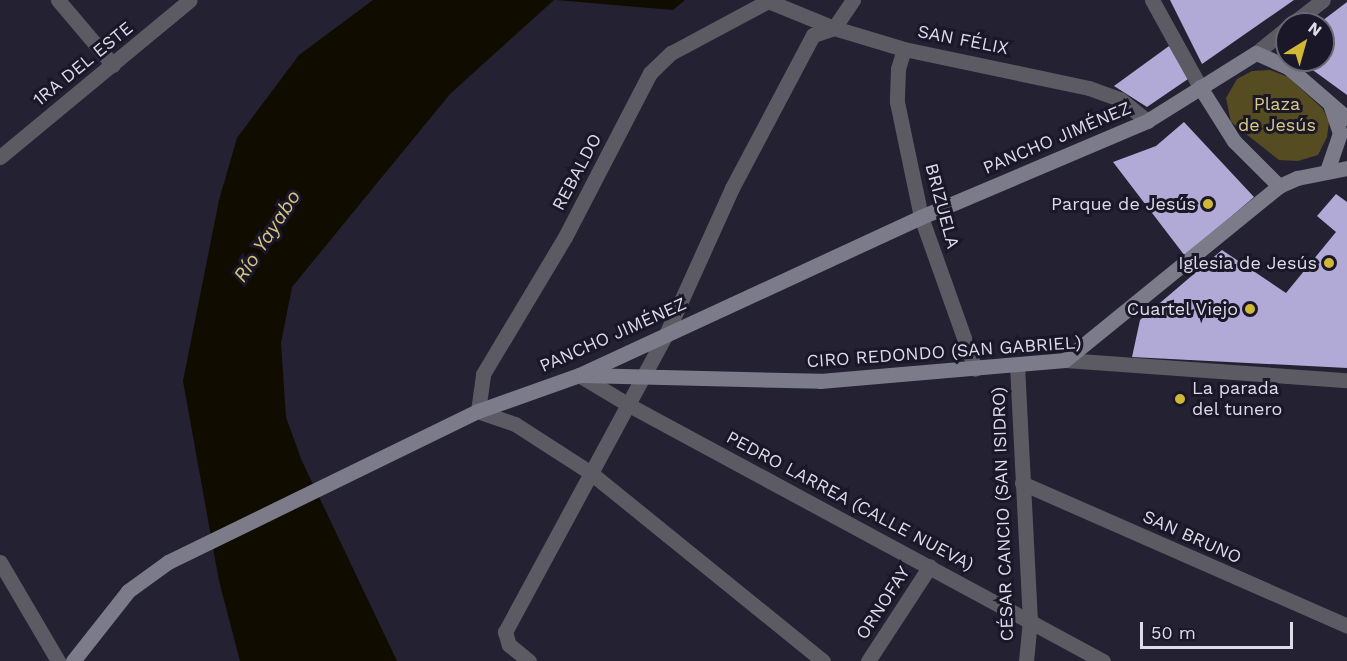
<!DOCTYPE html>
<meta charset="utf-8">
<style>
body{margin:0}
#map{position:relative;width:1347px;height:661px;overflow:hidden;background:#242132;font-family:"Work Sans",sans-serif}
div>[style]{position:absolute}
[style*='--x']{left:calc(var(--x)*1px);top:calc(var(--y)*1px);width:calc(var(--w)*1px);rotate:calc(var(--a)*1deg)}
.green>*{inset:0;background:#554c21}
.water>*{inset:0;background:#110c00}
.building>*{inset:0;background:#b1aad7}
.minor>*{height:15px;margin:-7.5px;padding:0 7.5px;transform-origin:7.5px;border-radius:7.5px;background:#5c5b64}
.tertiary>*{height:15px;margin:-7.5px;padding:0 7.5px;transform-origin:7.5px;border-radius:7.5px;background:#5c5b64}
.secondary>*{height:15px;margin:-7.5px;padding:0 7.5px;transform-origin:7.5px;border-radius:7.5px;background:#7c7b89}
.dots>*{width:16px;height:16px;translate:-50% -50%;box-sizing:border-box;border:3px solid #1a1728;border-radius:50%}
span{translate:-50% -50%;white-space:nowrap;text-align:center;line-height:1.15;-webkit-text-stroke:6px #1a1728;paint-order:stroke}
.street-label{font-size:18px;color:#dddce8}
.park-label{font-size:18px;color:#dbcb82}
.poi-label{font-size:18px;color:#dddce8}
.right{translate:-100% -50%;text-align:right}
.left{translate:0 -50%;text-align:left}
.water-label{font-size:20px;color:#d5c57c;font-style:italic}
.north{position:absolute;left:1275px;top:12px;width:60px;height:60px;box-sizing:border-box;background:#1a1728;border:2px solid #686675;border-radius:50%;rotate:37deg;font-size:16px;font-weight:700;line-height:24px;text-align:center;color:#dddce8}
.north::after{content:'';display:block;margin:auto;width:21px;height:27px;background:#d1b736;clip-path:polygon(50% 0,100% 100%,50% 72%,0 100%)}
.scale{position:absolute;left:1140px;top:622px;width:153px;height:27px;box-sizing:border-box;border:3px solid #dddce8;border-top:0;padding-left:8px;font-size:18px;line-height:21px;white-space:nowrap;color:#dddce8;-webkit-text-stroke:4px #1a1728;paint-order:stroke}
</style>
<div id="map">
<div class="green">
<div style="clip-path:polygon(1270px 70px,1288px 77px,1323px 109px,1329px 122px,1327px 137px,1318px 155px,1298px 161px,1279px 160px,1231px 122px,1226px 98px,1237px 79px,1252px 71px)"></div>
</div>
<div class="water">
<div style="clip-path:polygon(373px 0,554px 0,450px 94px,292px 287px,281px 343px,286px 417px,301px 459px,397px 661px,240px 661px,219px 581px,183px 381px,219px 200px,237px 138px,299px 55px)"></div>
<div style="clip-path:polygon(556px 0,685px 0,673px 10px)"></div>
</div>
<div class="building">
<div style="clip-path:polygon(1170px 0,1294px 0,1202px 64px)"></div>
<div style="clip-path:polygon(1347px 2px,1347px 95px,1299px 60px,1323px 60px,1323px 24px,1318px 24px)"></div>
<div style="clip-path:polygon(1169px 46px,1188px 79px,1147px 107px,1114px 86px)"></div>
<div style="clip-path:polygon(1184px 122px,1254px 197px,1185px 256px,1113px 162px,1156px 146px)"></div>
<div style="clip-path:polygon(1336px 194px,1347px 202px,1347px 368px,1132px 357px,1140px 320px,1222px 250px,1286px 293px,1336px 232px,1317px 216px)"></div>
</div>
<div class="minor">
<div style="--x:58;--y:0;--w:85;--a:49.8"></div>
<div style="--x:1152;--y:0;--w:99;--a:61.1"></div>
<div style="--x:904;--y:49;--w:21;--a:107"></div>
<div style="--x:898;--y:69;--w:33;--a:92"></div>
<div style="--x:897;--y:102;--w:117;--a:78.2"></div>
<div style="--x:921;--y:217;--w:161;--a:70.4"></div>
<div style="--x:0;--y:157;--w:246;--a:-39.6"></div>
<div style="--x:1065;--y:360;--w:283;--a:4.1"></div>
<div style="--x:1017;--y:365;--w:254;--a:87.1"></div>
<div style="--x:1030;--y:619;--w:42;--a:95.4"></div>
<div style="--x:579;--y:375;--w:56;--a:31.1"></div>
<div style="--x:627;--y:404;--w:541;--a:28.37"></div>
<div style="--x:1022;--y:483;--w:355;--a:23.7"></div>
<div style="--x:0;--y:562;--w:115;--a:59.6"></div>
<div style="--x:529;--y:661;--w:26;--a:-141"></div>
<div style="--x:509;--y:645;--w:14;--a:-107"></div>
<div style="--x:505;--y:632;--w:341;--a:-61.6"></div>
<div style="--x:667;--y:332;--w:158;--a:-65.7"></div>
<div style="--x:732;--y:188;--w:173;--a:-62.1"></div>
<div style="--x:813;--y:35;--w:22;--a:-18"></div>
<div style="--x:834;--y:28;--w:34;--a:-56"></div>
<div style="--x:823;--y:661;--w:299;--a:-141"></div>
<div style="--x:591;--y:473;--w:90;--a:-147.2"></div>
<div style="--x:515;--y:424;--w:39;--a:-161"></div>
<div style="--x:478;--y:411;--w:37;--a:-82"></div>
<div style="--x:483;--y:374;--w:160;--a:-59.1"></div>
<div style="--x:565;--y:237;--w:185;--a:-62.6"></div>
<div style="--x:650;--y:73;--w:29;--a:-44"></div>
<div style="--x:671;--y:53;--w:110;--a:-28.2"></div>
<div style="--x:768;--y:1;--w:71;--a:22.2"></div>
<div style="--x:834;--y:28;--w:73;--a:16.7"></div>
<div style="--x:904;--y:49;--w:189;--a:11.9"></div>
<div style="--x:1089;--y:88;--w:33;--a:20"></div>
<div style="--x:1120;--y:99;--w:35;--a:39"></div>
<div style="--x:868;--y:661;--w:113;--a:-56.9"></div>
</div>
<div class="tertiary">
<div style="--x:1292;--y:24;--w:39;--a:-38"></div>
<div style="--x:1256;--y:53;--w:40;--a:-39"></div>
</div>
<div class="secondary">
<div style="--x:1200;--y:87;--w:64;--a:57.8"></div>
<div style="--x:1234;--y:141;--w:64;--a:45"></div>
<div style="--x:1327;--y:171;--w:40;--a:-71.1"></div>
<div style="--x:1340;--y:133;--w:28;--a:-109"></div>
<div style="--x:582;--y:375;--w:238;--a:1.4"></div>
<div style="--x:820;--y:381;--w:246;--a:-4.9"></div>
<div style="--x:1065;--y:360;--w:276;--a:-39.1"></div>
<div style="--x:1279;--y:186;--w:20;--a:-24"></div>
<div style="--x:1297;--y:178;--w:51;--a:-11.3"></div>
<div style="--x:73;--y:661;--w:89;--a:-51.8"></div>
<div style="--x:128;--y:591;--w:49;--a:-35.9"></div>
<div style="--x:168;--y:562;--w:345;--a:-26"></div>
<div style="--x:478;--y:411;--w:107;--a:-19.6"></div>
<div style="--x:579;--y:375;--w:377;--a:-24.8"></div>
<div style="--x:921;--y:217;--w:246;--a:-23"></div>
<div style="--x:1147;--y:121;--w:128;--a:-32"></div>
<div style="--x:1256;--y:53;--w:36;--a:24"></div>
<div style="--x:1289;--y:68;--w:77;--a:40.8"></div>
</div>
<div class="dots">
<div style="left:1208px;top:204px;background:#d1b736"></div>
<div style="left:1329px;top:263px;background:#d1b736"></div>
<div style="left:1250px;top:309px;background:#d1b736"></div>
<div style="left:1180px;top:399px;background:#d1b736"></div>
</div>
<div class="street-label">
<span style="left:963px;top:40px;rotate:11deg">SAN FÉLIX</span>
<span style="left:83px;top:64px;rotate:-39deg">1RA DEL ESTE</span>
<span style="left:1057px;top:138px;rotate:-23deg">PANCHO JIMÉNEZ</span>
<span style="left:577px;top:172px;rotate:-62deg">REBALDO</span>
<span style="left:942px;top:206px;rotate:75deg">BRIZUELA</span>
<span style="left:613px;top:335px;rotate:-24deg">PANCHO JIMÉNEZ</span>
<span style="left:944px;top:352px;rotate:-4deg">CIRO REDONDO (SAN GABRIEL)</span>
<span style="left:850px;top:501px;rotate:28deg">PEDRO LARREA (CALLE NUEVA)</span>
<span style="left:1003px;top:514px;rotate:-92deg">CÉSAR CANCIO (SAN ISIDRO)</span>
<span style="left:1192px;top:537px;rotate:24deg">SAN BRUNO</span>
<span style="left:883px;top:603px;rotate:-57deg">ORNOFAY</span>
</div>
<div class="park-label">
<span style="left:1277px;top:115px">Plaza<br>de Jesús</span>
</div>
<div class="poi-label">
<span class="right" style="left:1196px;top:204px">Parque de Jesús</span>
<span class="right" style="left:1317px;top:263px">Iglesia de Jesús</span>
<span class="right" style="left:1238px;top:309px">Cuartel Viejo</span>
<span class="left" style="left:1192px;top:399px">La parada<br>del tunero</span>
</div>
<div class="water-label">
<span style="left:267px;top:236px;rotate:-57deg">Río Yayabo</span>
</div>
<div class="north">N</div>
<div class="scale">50 m</div>
</div>
